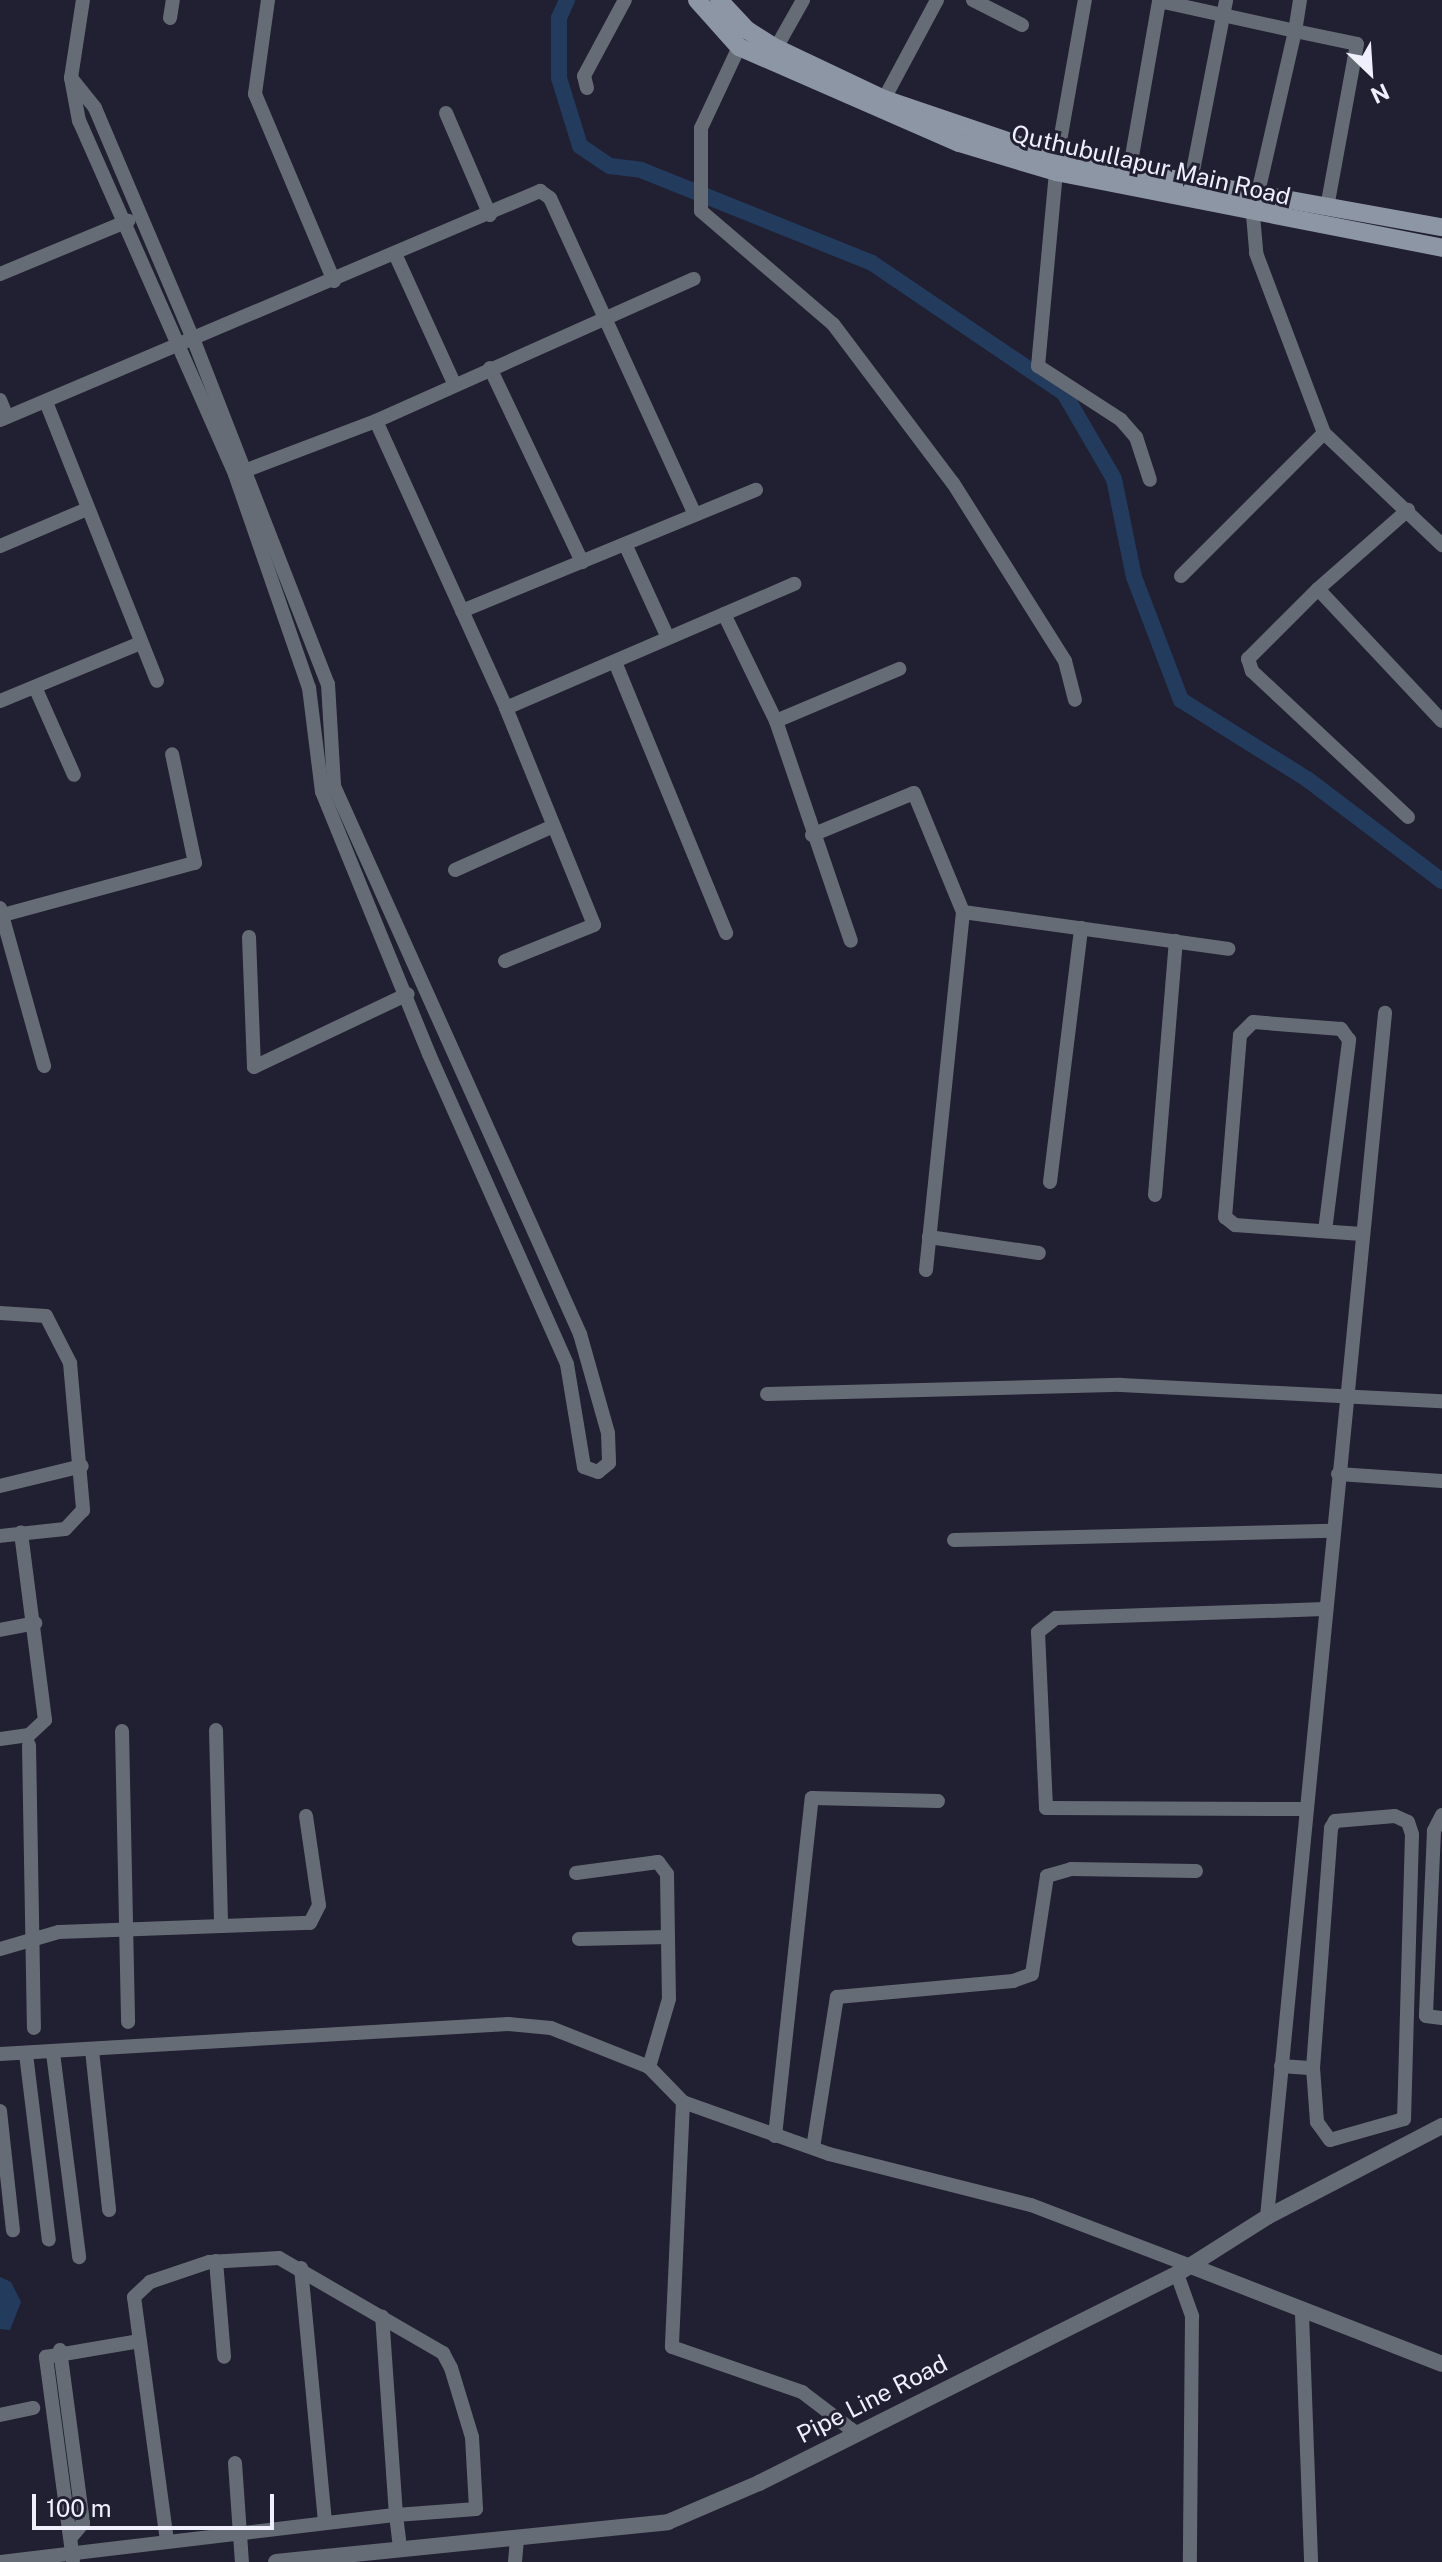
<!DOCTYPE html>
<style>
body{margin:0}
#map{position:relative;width:1442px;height:2562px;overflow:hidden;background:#211f32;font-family:"Public Sans",sans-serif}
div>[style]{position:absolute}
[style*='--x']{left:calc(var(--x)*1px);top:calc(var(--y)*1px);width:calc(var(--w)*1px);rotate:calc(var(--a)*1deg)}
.water>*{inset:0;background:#233c5d}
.canal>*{height:16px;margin:-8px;padding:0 8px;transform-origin:8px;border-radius:8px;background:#233c5d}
.minor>*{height:14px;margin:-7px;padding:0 7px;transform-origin:7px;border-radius:7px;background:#666c75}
.tertiary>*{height:16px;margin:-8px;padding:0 8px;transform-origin:8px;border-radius:8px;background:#666c75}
.secondary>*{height:18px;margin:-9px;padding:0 9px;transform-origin:9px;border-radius:9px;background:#8d96a5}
span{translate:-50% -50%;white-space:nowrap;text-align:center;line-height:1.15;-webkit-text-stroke:6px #211f32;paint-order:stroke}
.street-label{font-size:24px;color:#efeffd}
.north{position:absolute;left:1330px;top:32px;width:80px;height:80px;-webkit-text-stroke:6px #211f32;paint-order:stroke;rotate:155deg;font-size:22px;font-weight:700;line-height:32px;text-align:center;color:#efeffd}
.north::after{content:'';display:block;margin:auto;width:28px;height:36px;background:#efeffd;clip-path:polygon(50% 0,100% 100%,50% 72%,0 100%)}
.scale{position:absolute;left:32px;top:2494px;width:242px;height:36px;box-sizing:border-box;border:4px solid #efeffd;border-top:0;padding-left:10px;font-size:24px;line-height:28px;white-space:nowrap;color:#efeffd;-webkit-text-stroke:6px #211f32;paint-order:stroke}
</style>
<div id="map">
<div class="water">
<div style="clip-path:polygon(0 2277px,11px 2282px,21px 2302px,10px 2330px,0 2329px)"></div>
</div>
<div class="canal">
<div style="--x:567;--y:0;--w:20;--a:114"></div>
<div style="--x:559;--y:18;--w:60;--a:90"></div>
<div style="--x:559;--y:78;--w:71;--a:72.8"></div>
<div style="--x:580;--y:146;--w:36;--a:34"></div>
<div style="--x:610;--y:166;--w:31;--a:7"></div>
<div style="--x:641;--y:170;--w:249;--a:21.9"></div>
<div style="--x:872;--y:263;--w:232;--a:34.1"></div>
<div style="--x:1064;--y:393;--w:99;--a:59.8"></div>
<div style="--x:1114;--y:479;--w:100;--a:78.5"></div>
<div style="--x:1134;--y:577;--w:132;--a:69.1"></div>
<div style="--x:1181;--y:700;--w:149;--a:32.1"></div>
<div style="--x:1307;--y:779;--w:169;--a:37.1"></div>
</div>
<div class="minor">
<div style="--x:268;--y:0;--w:95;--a:97.9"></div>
<div style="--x:255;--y:94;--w:203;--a:67.1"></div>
<div style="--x:973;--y:0;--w:55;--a:27"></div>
<div style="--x:1300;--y:0;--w:31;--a:99"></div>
<div style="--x:1295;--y:31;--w:63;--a:11.8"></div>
<div style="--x:1357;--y:44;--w:166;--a:100.4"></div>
<div style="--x:170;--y:18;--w:18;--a:-81"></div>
<div style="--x:739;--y:47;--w:89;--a:115.1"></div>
<div style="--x:701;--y:128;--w:83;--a:90"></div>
<div style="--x:701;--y:211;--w:174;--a:40.6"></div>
<div style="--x:833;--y:324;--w:199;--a:53"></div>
<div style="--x:953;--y:483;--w:210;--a:57.8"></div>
<div style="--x:1065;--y:661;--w:40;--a:75.6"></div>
<div style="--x:776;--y:48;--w:55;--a:-60.6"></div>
<div style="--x:71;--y:78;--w:38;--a:51"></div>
<div style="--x:95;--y:108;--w:253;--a:67"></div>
<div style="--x:194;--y:341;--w:368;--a:68.7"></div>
<div style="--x:328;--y:684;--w:102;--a:86.6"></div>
<div style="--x:334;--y:786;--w:601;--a:65.82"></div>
<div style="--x:580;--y:1334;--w:103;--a:74.2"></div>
<div style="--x:608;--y:1433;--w:30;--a:88"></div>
<div style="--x:609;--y:1463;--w:14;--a:141"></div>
<div style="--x:598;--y:1472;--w:15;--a:-160"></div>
<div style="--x:584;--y:1467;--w:104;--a:-99.4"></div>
<div style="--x:567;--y:1364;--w:339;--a:-114"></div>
<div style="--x:429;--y:1054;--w:283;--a:-112.2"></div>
<div style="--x:322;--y:792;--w:105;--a:-97.1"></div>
<div style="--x:309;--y:688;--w:226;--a:-109.1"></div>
<div style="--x:235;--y:474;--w:386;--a:-113.8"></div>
<div style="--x:79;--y:121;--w:44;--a:-100.5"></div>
<div style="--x:71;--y:78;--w:79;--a:-81.3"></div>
<div style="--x:587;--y:88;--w:12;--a:-104"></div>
<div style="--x:584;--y:76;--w:86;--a:-61.7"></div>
<div style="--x:884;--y:99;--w:112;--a:-61.8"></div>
<div style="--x:446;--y:113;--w:111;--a:66.7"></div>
<div style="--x:1057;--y:158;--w:160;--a:-80"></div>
<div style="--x:1056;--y:172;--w:195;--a:95.3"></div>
<div style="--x:1038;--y:366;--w:99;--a:33"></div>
<div style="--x:1121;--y:420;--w:23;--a:49"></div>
<div style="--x:1136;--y:437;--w:45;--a:72"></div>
<div style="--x:1128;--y:179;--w:181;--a:-80.1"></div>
<div style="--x:1159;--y:1;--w:139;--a:12.4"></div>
<div style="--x:1295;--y:31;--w:189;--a:102.9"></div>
<div style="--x:1253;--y:215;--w:38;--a:85"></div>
<div style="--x:1256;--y:253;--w:192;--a:69.3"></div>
<div style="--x:1190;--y:186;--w:189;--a:-79"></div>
<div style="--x:396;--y:256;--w:140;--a:65.5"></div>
<div style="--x:0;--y:274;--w:139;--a:-22.5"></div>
<div style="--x:490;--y:368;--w:215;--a:64.6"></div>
<div style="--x:0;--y:400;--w:18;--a:68"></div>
<div style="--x:46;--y:402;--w:300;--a:68.3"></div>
<div style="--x:0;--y:420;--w:587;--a:-22.98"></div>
<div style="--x:540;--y:191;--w:12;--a:35"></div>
<div style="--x:550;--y:198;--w:348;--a:65.4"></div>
<div style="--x:376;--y:421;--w:315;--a:65.6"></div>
<div style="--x:506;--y:708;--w:234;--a:67.9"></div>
<div style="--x:594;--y:925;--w:96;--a:158"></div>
<div style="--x:239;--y:473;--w:147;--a:-20.8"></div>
<div style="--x:376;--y:421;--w:348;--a:-24.1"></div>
<div style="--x:625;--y:544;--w:103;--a:65.4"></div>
<div style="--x:0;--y:546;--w:95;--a:-23"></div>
<div style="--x:1181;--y:576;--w:202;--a:-45"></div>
<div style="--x:1324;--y:433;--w:163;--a:43.5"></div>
<div style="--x:1318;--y:589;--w:120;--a:-41.3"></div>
<div style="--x:462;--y:611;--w:318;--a:-22.4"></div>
<div style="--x:724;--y:614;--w:119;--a:64.1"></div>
<div style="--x:776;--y:721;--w:232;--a:71.2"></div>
<div style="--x:615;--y:662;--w:293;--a:67.7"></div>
<div style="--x:35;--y:687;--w:96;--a:66.1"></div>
<div style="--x:0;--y:701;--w:152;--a:-22.4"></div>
<div style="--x:506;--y:708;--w:314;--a:-23.3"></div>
<div style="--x:776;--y:721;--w:134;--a:-22.9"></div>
<div style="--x:1408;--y:817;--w:214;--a:-136.9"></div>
<div style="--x:1252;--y:671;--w:13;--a:-108"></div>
<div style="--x:1248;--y:659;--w:99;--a:-45"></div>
<div style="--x:1318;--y:589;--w:181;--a:46.8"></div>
<div style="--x:812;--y:835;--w:110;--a:-22.4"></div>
<div style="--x:914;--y:793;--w:129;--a:67.6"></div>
<div style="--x:963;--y:912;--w:360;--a:95.9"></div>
<div style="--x:455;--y:870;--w:105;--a:-24.1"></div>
<div style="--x:0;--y:908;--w:164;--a:74.4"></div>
<div style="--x:963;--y:912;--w:268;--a:7.9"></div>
<div style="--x:3;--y:915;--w:199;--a:-15.2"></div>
<div style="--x:195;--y:863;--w:111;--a:-101.9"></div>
<div style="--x:249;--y:937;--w:130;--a:87.8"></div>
<div style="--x:254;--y:1067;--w:170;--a:-25.4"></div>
<div style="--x:1050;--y:1182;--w:256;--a:-83"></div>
<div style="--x:1155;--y:1195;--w:255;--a:-85.3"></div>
<div style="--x:1325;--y:1231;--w:193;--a:-82.8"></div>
<div style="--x:1349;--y:1040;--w:14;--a:-126"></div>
<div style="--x:1341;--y:1029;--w:88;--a:-175.5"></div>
<div style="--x:1253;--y:1022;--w:18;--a:135"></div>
<div style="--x:1240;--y:1035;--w:183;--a:94.7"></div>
<div style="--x:1225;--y:1217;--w:13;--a:39"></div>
<div style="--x:1235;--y:1225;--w:127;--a:4.1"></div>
<div style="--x:929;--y:1237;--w:111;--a:8.3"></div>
<div style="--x:0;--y:1313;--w:46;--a:3.7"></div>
<div style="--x:46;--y:1316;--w:53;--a:62.9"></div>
<div style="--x:70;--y:1363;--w:148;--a:84.9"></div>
<div style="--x:83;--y:1510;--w:26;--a:133"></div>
<div style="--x:65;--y:1529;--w:65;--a:173.9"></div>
<div style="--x:767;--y:1394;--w:354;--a:-1.5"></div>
<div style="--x:1121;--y:1385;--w:321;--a:2.9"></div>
<div style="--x:1338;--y:1474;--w:104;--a:3.9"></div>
<div style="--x:0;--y:1486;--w:84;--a:-13.7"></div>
<div style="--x:954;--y:1540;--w:378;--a:-1.4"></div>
<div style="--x:0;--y:1630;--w:36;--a:-11"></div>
<div style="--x:216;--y:1730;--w:196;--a:88.5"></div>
<div style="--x:122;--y:1731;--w:291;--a:88.8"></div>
<div style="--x:0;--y:1739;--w:29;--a:-8"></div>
<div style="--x:29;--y:1735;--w:22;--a:-43"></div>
<div style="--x:45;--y:1720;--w:189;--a:-97.3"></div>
<div style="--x:29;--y:1745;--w:283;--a:89"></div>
<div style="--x:1304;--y:1809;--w:258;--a:-179.8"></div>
<div style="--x:1046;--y:1808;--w:176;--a:-92.6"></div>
<div style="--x:1038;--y:1632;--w:23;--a:-38"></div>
<div style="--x:1056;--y:1618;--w:268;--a:-1.9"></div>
<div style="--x:1442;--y:1815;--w:18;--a:117"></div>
<div style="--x:1434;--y:1831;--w:185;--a:92.5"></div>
<div style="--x:1426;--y:2016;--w:16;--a:7"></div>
<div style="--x:1395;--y:1816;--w:14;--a:25"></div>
<div style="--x:1408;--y:1822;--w:13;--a:72"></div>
<div style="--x:1412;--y:1834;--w:285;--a:91.6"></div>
<div style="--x:1404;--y:2119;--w:77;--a:164.2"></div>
<div style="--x:1330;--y:2140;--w:22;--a:-126"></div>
<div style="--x:1317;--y:2122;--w:54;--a:-94.2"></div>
<div style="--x:1313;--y:2068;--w:241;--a:-85.7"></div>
<div style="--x:1331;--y:1828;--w:8;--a:-60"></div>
<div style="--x:1335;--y:1821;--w:60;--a:-4.8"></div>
<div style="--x:576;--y:1873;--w:83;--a:-7.6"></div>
<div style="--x:658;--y:1862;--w:15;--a:53"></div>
<div style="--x:667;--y:1874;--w:125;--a:89.1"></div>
<div style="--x:669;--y:1999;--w:71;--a:106.4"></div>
<div style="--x:579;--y:1939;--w:89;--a:-1.3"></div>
<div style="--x:0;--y:1949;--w:61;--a:-16.1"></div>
<div style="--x:59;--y:1932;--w:251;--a:-2.1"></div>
<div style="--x:310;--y:1923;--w:20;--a:-63"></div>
<div style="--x:319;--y:1905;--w:90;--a:-98.3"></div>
<div style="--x:92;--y:2050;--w:161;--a:83.9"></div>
<div style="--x:53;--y:2053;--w:206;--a:82.7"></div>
<div style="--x:0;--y:2054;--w:509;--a:-3.38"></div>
<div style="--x:508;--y:2024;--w:43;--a:5.3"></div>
<div style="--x:551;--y:2028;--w:105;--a:21.7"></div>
<div style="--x:649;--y:2067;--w:49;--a:45.8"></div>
<div style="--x:683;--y:2102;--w:155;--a:19.6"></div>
<div style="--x:829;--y:2154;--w:208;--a:14.2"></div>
<div style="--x:1031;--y:2205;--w:171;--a:20.9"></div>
<div style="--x:26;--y:2054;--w:187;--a:83"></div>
<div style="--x:1281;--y:2066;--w:32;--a:4"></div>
<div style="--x:683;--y:2102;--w:245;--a:92.6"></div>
<div style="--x:672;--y:2347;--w:138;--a:19.1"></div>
<div style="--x:802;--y:2392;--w:68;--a:37.2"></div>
<div style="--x:0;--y:2111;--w:120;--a:83.8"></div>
<div style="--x:775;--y:2136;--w:340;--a:-83.8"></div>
<div style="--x:812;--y:1798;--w:126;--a:1.4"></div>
<div style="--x:813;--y:2148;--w:153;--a:-81"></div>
<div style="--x:837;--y:1997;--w:177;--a:-5.2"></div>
<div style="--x:1013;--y:1981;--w:20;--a:-20"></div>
<div style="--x:1032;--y:1974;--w:99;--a:-81.3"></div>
<div style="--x:1047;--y:1876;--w:25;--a:-16"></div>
<div style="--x:1071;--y:1869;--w:125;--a:0.9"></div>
<div style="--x:1267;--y:2217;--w:1210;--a:-84.4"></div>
<div style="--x:216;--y:2261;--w:96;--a:85.2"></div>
<div style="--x:301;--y:2268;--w:256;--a:84.6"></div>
<div style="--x:1177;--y:2274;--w:45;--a:70.3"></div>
<div style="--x:1192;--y:2316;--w:246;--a:90.5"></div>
<div style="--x:1302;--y:2314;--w:248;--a:87.9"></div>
<div style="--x:60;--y:2350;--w:175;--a:82.4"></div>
<div style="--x:83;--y:2523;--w:17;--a:130"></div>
<div style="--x:0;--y:2415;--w:34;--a:-12"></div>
<div style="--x:235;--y:2463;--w:99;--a:86"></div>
<div style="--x:167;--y:2541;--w:246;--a:-97.7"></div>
<div style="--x:134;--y:2297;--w:22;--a:-43"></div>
<div style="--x:150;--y:2282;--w:62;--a:-18.7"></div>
<div style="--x:209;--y:2262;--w:70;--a:-3.3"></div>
<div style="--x:279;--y:2258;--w:190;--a:30.1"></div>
<div style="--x:443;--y:2353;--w:17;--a:62"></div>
<div style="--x:451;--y:2368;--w:72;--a:73.1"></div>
<div style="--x:472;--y:2437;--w:72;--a:86.8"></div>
<div style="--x:476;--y:2509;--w:80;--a:175.7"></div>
<div style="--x:396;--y:2515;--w:34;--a:83"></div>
<div style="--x:73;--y:2560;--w:205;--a:-97.6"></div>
<div style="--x:46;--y:2357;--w:95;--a:-9.7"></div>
<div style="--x:0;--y:2562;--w:399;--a:-6.8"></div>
<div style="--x:396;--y:2515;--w:199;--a:-94"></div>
<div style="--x:515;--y:2562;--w:25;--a:-85"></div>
</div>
<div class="tertiary">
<div style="--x:1191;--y:2266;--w:269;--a:21.3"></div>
<div style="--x:276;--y:2562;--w:394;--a:-5.8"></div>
<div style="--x:668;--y:2522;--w:99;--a:-23.2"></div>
<div style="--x:759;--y:2483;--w:467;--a:-26.6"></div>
<div style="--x:1177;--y:2274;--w:107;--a:-32.3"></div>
<div style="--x:1267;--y:2217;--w:197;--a:-27.5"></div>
</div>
<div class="secondary">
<div style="--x:697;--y:0;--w:63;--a:48.2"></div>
<div style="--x:739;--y:47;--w:240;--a:23.6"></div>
<div style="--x:959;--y:143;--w:101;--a:16.6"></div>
<div style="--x:1056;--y:172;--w:393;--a:11.1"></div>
<div style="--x:719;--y:0;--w:41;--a:47"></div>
<div style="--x:747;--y:30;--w:34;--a:32"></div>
<div style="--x:776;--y:48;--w:119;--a:25.3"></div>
<div style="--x:884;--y:99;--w:183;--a:18.8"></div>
<div style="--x:1057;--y:158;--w:391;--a:10.2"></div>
</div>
<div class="street-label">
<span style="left:1151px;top:165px;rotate:13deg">Quthubullapur Main Road</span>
<span style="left:872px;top:2399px;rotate:-27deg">Pipe Line Road</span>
</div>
<div class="north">N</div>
<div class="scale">100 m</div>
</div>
